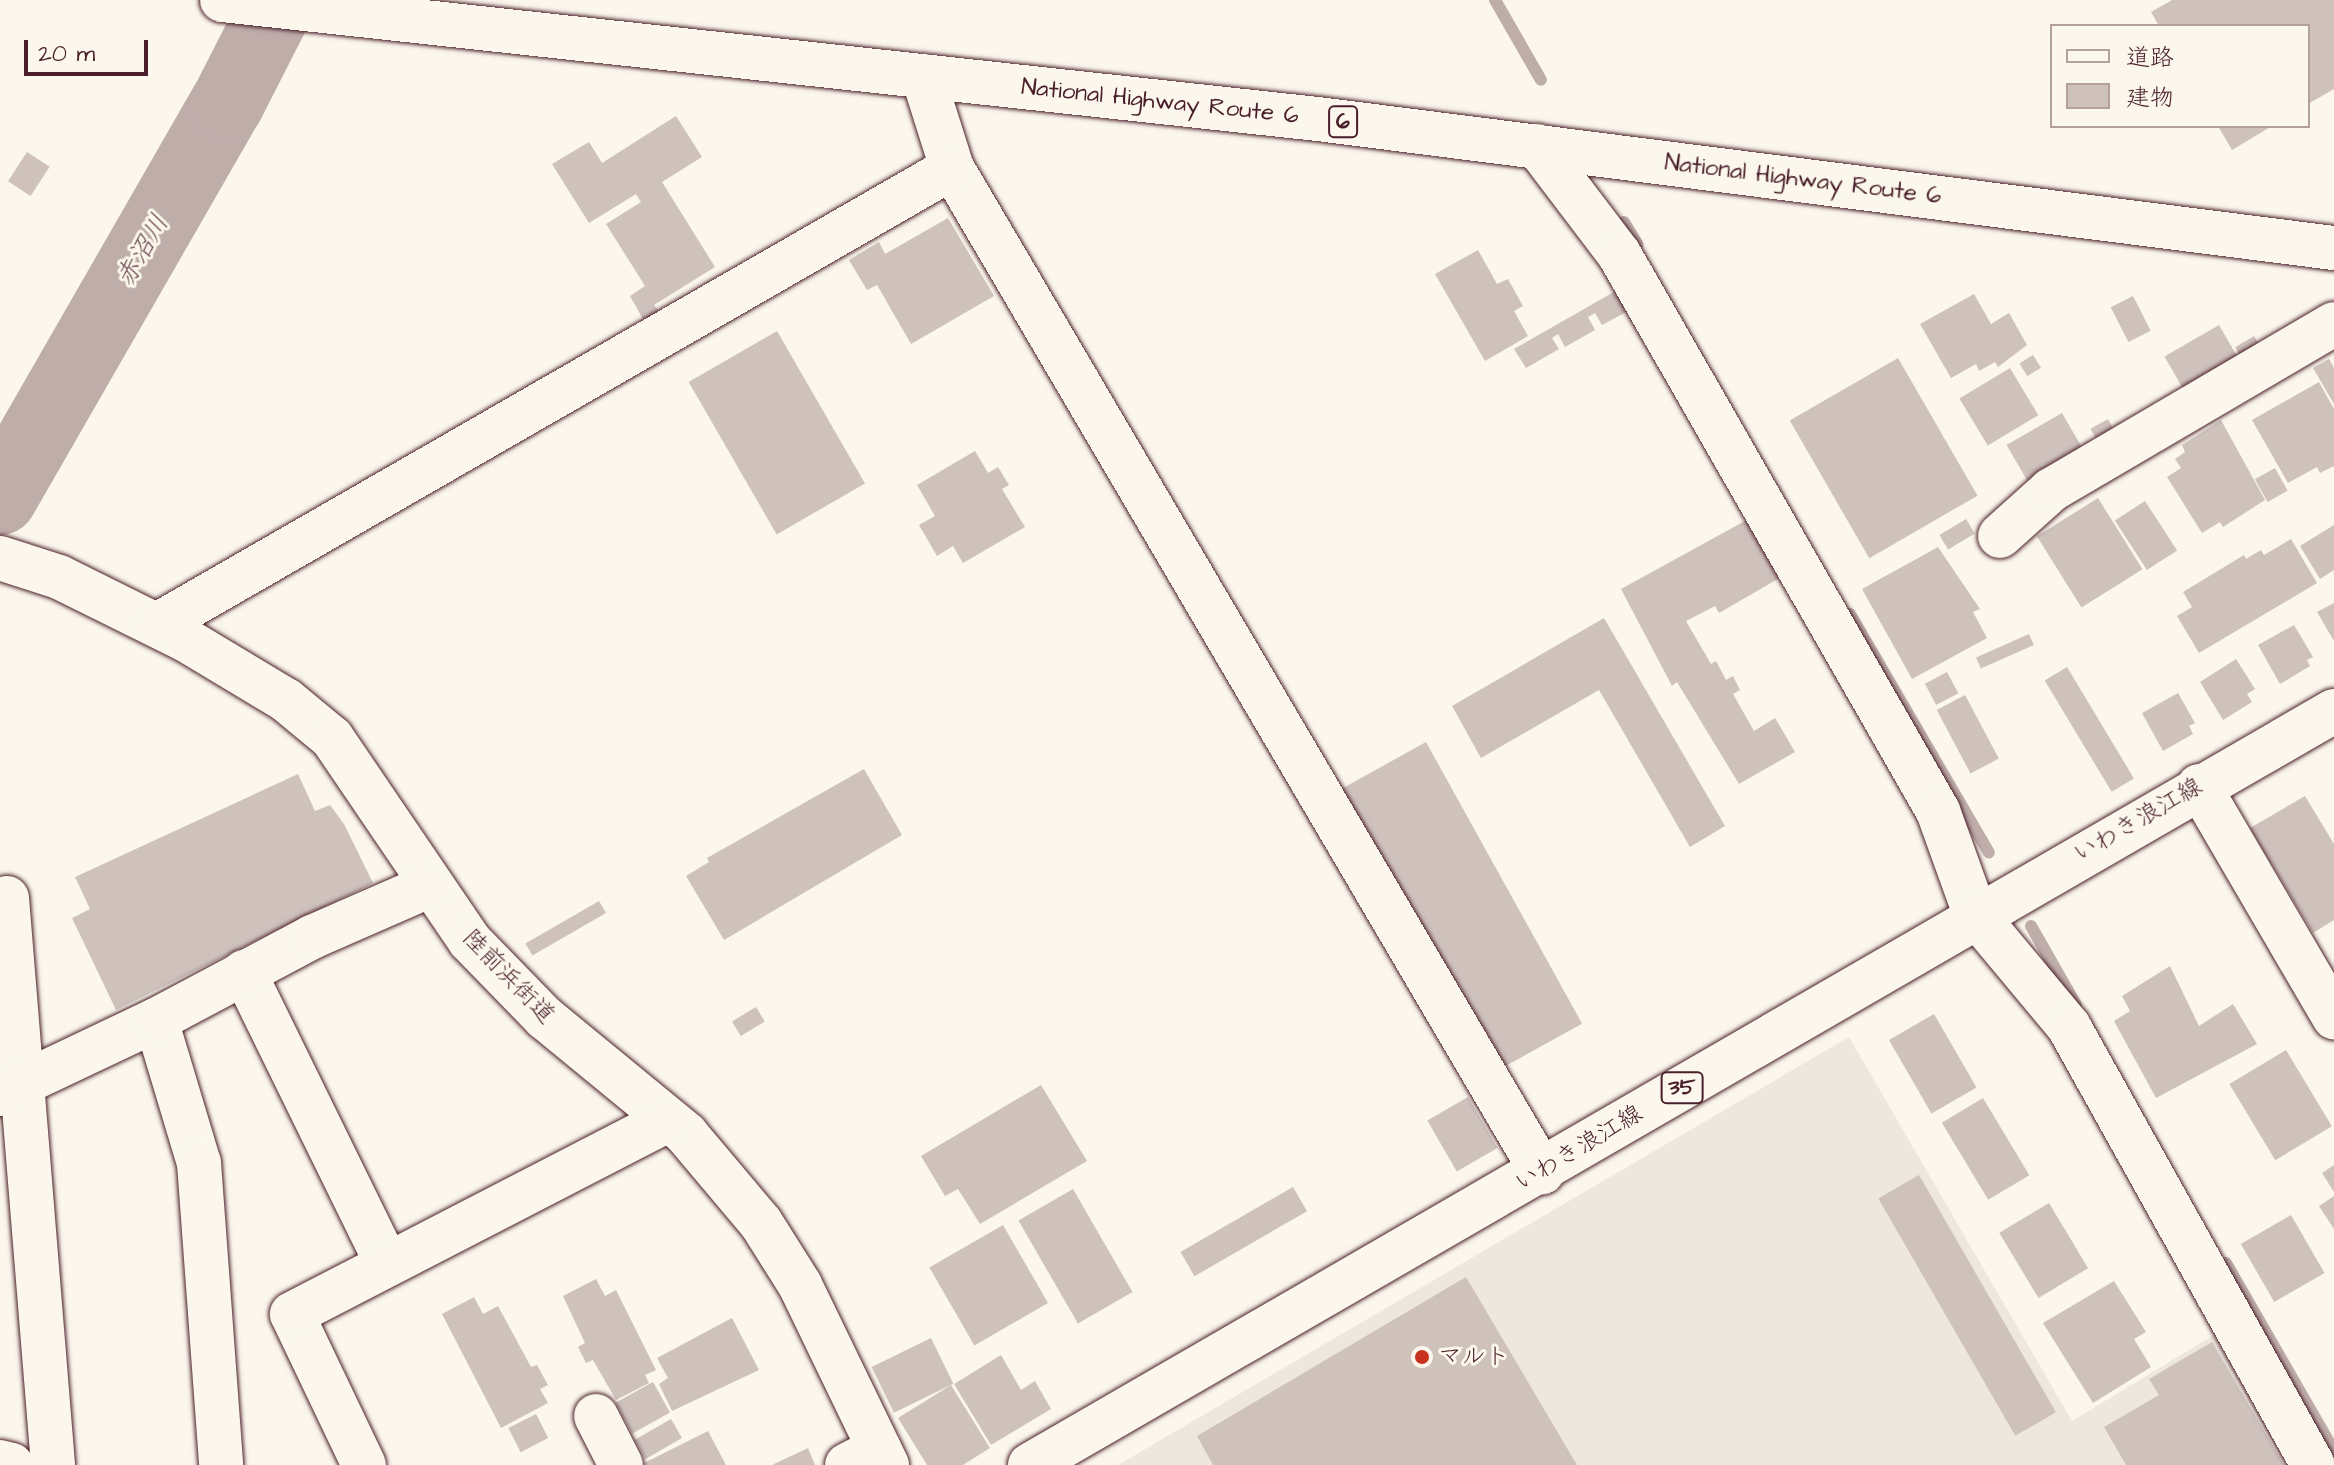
<!DOCTYPE html>
<meta charset="utf-8">
<style>
body{margin:0}
#map{position:relative;width:2334px;height:1465px;overflow:hidden;background:#fbf7ec;font-family:"Architects Daughter","Klee One",sans-serif}
div>[style]{position:absolute}
[style*='--x']{left:calc(var(--x)*1px);top:calc(var(--y)*1px);width:calc(var(--w)*1px);rotate:calc(var(--a)*1deg)}
.built>*{inset:0;background:#eee7de}
.stream>*{height:12px;margin:-6px;padding:0 6px;transform-origin:6px;border-radius:6px;background:#bfadaa}
.river>*{height:74px;margin:-37px;padding:0 37px;transform-origin:37px;border-radius:37px;background:#bfadaa}
.building>*{inset:0;background:#cfc2bc;transform-origin:0 0}
.roads{filter:drop-shadow(0 0 2px #4a1f2b) drop-shadow(0 0 2px #4a1f2b)}
.minor>*{height:44px;margin:-22px;padding:0 22px;transform-origin:22px;border-radius:22px;background:#fbf7ec}
.major>*{height:44px;margin:-22px;padding:0 22px;transform-origin:22px;border-radius:22px;background:#fbf7ec}
.highway>*{height:44px;margin:-22px;padding:0 22px;transform-origin:22px;border-radius:22px;background:#fbf7ec}
.dots>*{width:22px;height:22px;translate:-50% -50%;box-sizing:border-box;border:4px solid #fbf7ec;border-radius:50%}
span{translate:-50% -50%;white-space:nowrap;text-align:center;line-height:1.15;-webkit-text-stroke:6px #fbf7ec;paint-order:stroke}
.shield-label span{padding:2px 6px;background:#fbf7ec;border:2px solid;border-radius:6px;-webkit-text-stroke-width:0}
.shield-label{font-size:22px;color:#4a1f2b;font-weight:700}
.street-label{font-size:24px;color:#4a1f2b}
.poi-label{font-size:24px;color:#4a1f2b}
.left{translate:0 -50%;text-align:left}
.water-label{font-size:26px;color:#6d4a51;font-style:italic}
.legend{position:absolute;left:2050px;top:24px;width:260px;height:104px;box-sizing:border-box;background:#fbf7ec;border:2px solid #b4a19f;margin:0;padding:10px 14px;list-style:none;font-size:24px;color:#4a1f2b}
.legend li{display:flex;align-items:center;gap:16px;height:40px}
.legend b{width:40px;border:2px solid #b4a19f}
.scale{position:absolute;left:24px;top:40px;width:124px;height:36px;box-sizing:border-box;border:4px solid #4a1f2b;border-top:0;padding-left:10px;font-size:24px;line-height:28px;white-space:nowrap;color:#4a1f2b;-webkit-text-stroke:6px #fbf7ec;paint-order:stroke}
</style>
<div id="map">
<div class="built">
<div style="clip-path:polygon(1849px 1037px,2072px 1421px,2222px 1330px,2298px 1465px,1118px 1465px)"></div>
</div>
<div class="stream">
<div style="--x:1495;--y:0;--w:92;--a:60.1"></div>
<div style="--x:1624;--y:222;--w:26;--a:59"></div>
<div style="--x:1850;--y:614;--w:276;--a:59.8"></div>
<div style="--x:2031;--y:926;--w:91;--a:60.3"></div>
<div style="--x:2226;--y:1263;--w:217;--a:60.1"></div>
</div>
<div class="river">
<div style="--x:0;--y:498;--w:455;--a:-60.1"></div>
<div style="--x:227;--y:104;--w:117;--a:-63"></div>
</div>
<div class="building">
<div style="clip-path:polygon(2172px 0,2334px 0,2334px 89px,2308px 104px,2308px 26px,2159px 26px,2151px 12px)"></div>
<div style="clip-path:polygon(676px 116px,702px 157px,662px 182px,715px 267px,654px 305px,659px 311px,644px 321px,630px 296px,645px 286px,606px 224px,641px 202px,636px 194px,589px 223px,552px 164px,589px 142px,602px 163px)"></div>
<div style="clip-path:polygon(2218px 126px,2272px 126px,2232px 150px)"></div>
<div style="left:27px;top:152px;width:27px;height:35px;rotate:33deg"></div>
<div style="clip-path:polygon(948px 218px,994px 296px,911px 344px,877px 285px,867px 290px,849px 260px,879px 242px,885px 254px)"></div>
<div style="clip-path:polygon(1478px 250px,1497px 284px,1508px 279px,1523px 306px,1514px 311px,1528px 336px,1485px 361px,1435px 274px)"></div>
<div style="clip-path:polygon(1619px 289px,1630px 310px,1602px 325px,1595px 313px,1588px 317px,1595px 330px,1565px 347px,1558px 334px,1552px 338px,1559px 349px,1526px 368px,1514px 349px)"></div>
<div style="clip-path:polygon(1974px 294px,1991px 324px,2009px 313px,2027px 345px,1998px 367px,1995px 362px,1979px 371px,1976px 364px,1951px 378px,1920px 324px)"></div>
<div style="left:2133px;top:296px;width:39px;height:25px;rotate:63deg"></div>
<div style="left:2219px;top:325px;width:44px;height:63px;rotate:60deg"></div>
<div style="left:777px;top:331px;width:176px;height:102px;rotate:60deg"></div>
<div style="left:2254px;top:336px;width:17px;height:22px;rotate:59deg"></div>
<div style="left:2033px;top:355px;width:15px;height:16px;rotate:58deg"></div>
<div style="left:1898px;top:358px;width:159px;height:125px;rotate:60deg"></div>
<div style="clip-path:polygon(2329px 359px,2334px 368px,2334px 404px,2313px 368px)"></div>
<div style="left:2010px;top:368px;width:55px;height:59px;rotate:59deg"></div>
<div style="clip-path:polygon(2319px 382px,2334px 409px,2334px 466px,2320px 473px,2317px 467px,2288px 483px,2252px 420px)"></div>
<div style="left:2062px;top:413px;width:42px;height:64px;rotate:60deg"></div>
<div style="left:2108px;top:419px;width:18px;height:20px;rotate:61deg"></div>
<div style="clip-path:polygon(2221px 420px,2265px 500px,2223px 527px,2220px 522px,2202px 533px,2167px 477px,2181px 468px,2175px 459px,2185px 452px,2182px 445px)"></div>
<div style="clip-path:polygon(975px 451px,988px 473px,998px 467px,1009px 485px,1002px 489px,1025px 527px,963px 563px,953px 546px,937px 556px,919px 525px,935px 516px,917px 485px)"></div>
<div style="left:2275px;top:468px;width:26px;height:23px;rotate:61deg"></div>
<div style="left:2098px;top:498px;width:84px;height:72px;rotate:58deg"></div>
<div style="left:2145px;top:501px;width:59px;height:36px;rotate:57deg"></div>
<div style="clip-path:polygon(1754px 516px,1788px 573px,1719px 613px,1715px 606px,1686px 621px,1711px 664px,1716px 661px,1726px 680px,1733px 676px,1740px 690px,1733px 694px,1754px 731px,1775px 718px,1795px 752px,1739px 784px,1677px 682px,1672px 686px,1621px 589px)"></div>
<div style="left:1966px;top:519px;width:17px;height:31px;rotate:59deg"></div>
<div style="clip-path:polygon(2334px 525px,2334px 570px,2320px 579px,2300px 546px)"></div>
<div style="clip-path:polygon(2291px 539px,2317px 583px,2199px 653px,2177px 616px,2192px 607px,2183px 592px,2244px 555px,2246px 559px,2261px 550px,2264px 555px)"></div>
<div style="clip-path:polygon(1938px 547px,1980px 609px,1973px 612px,1987px 638px,1912px 679px,1862px 589px)"></div>
<div style="clip-path:polygon(2334px 603px,2334px 641px,2317px 612px)"></div>
<div style="clip-path:polygon(1604px 618px,1725px 826px,1690px 847px,1599px 690px,1481px 758px,1452px 706px)"></div>
<div style="clip-path:polygon(2294px 625px,2313px 657px,2307px 660px,2310px 666px,2280px 684px,2258px 645px)"></div>
<div style="left:2029px;top:634px;width:12px;height:58px;rotate:66deg"></div>
<div style="clip-path:polygon(2236px 659px,2255px 689px,2247px 694px,2252px 702px,2223px 720px,2200px 682px)"></div>
<div style="left:2067px;top:667px;width:130px;height:26px;rotate:59deg"></div>
<div style="left:1947px;top:672px;width:24px;height:25px;rotate:62deg"></div>
<div style="clip-path:polygon(2178px 693px,2195px 723px,2189px 726px,2193px 734px,2163px 751px,2142px 713px)"></div>
<div style="left:1965px;top:695px;width:72px;height:32px;rotate:62deg"></div>
<div style="left:1426px;top:742px;width:322px;height:101px;rotate:61deg"></div>
<div style="clip-path:polygon(864px 769px,902px 835px,724px 940px,686px 876px,709px 862px,707px 858px)"></div>
<div style="clip-path:polygon(298px 774px,315px 811px,330px 805px,344px 824px,373px 883px,116px 1010px,72px 918px,90px 909px,75px 877px)"></div>
<div style="clip-path:polygon(2305px 796px,2334px 844px,2334px 920px,2313px 933px,2250px 828px)"></div>
<div style="left:599px;top:901px;width:14px;height:85px;rotate:60deg"></div>
<div style="clip-path:polygon(2170px 966px,2199px 1026px,2233px 1004px,2257px 1044px,2156px 1098px,2114px 1021px,2130px 1011px,2122px 996px)"></div>
<div style="left:756px;top:1007px;width:17px;height:28px;rotate:59deg"></div>
<div style="left:1934px;top:1014px;width:85px;height:52px;rotate:60deg"></div>
<div style="left:2286px;top:1050px;width:89px;height:66px;rotate:59deg"></div>
<div style="clip-path:polygon(1041px 1085px,1087px 1161px,980px 1224px,958px 1189px,945px 1196px,921px 1156px)"></div>
<div style="left:1468px;top:1097px;width:59px;height:47px;rotate:60deg"></div>
<div style="left:1983px;top:1098px;width:90px;height:48px;rotate:59deg"></div>
<div style="clip-path:polygon(2334px 1165px,2334px 1192px,2322px 1173px)"></div>
<div style="left:1919px;top:1175px;width:274px;height:47px;rotate:60deg"></div>
<div style="left:1293px;top:1187px;width:28px;height:130px;rotate:60deg"></div>
<div style="left:1073px;top:1189px;width:119px;height:63px;rotate:60deg"></div>
<div style="clip-path:polygon(2334px 1196px,2334px 1229px,2319px 1206px)"></div>
<div style="left:2049px;top:1203px;width:76px;height:58px;rotate:59deg"></div>
<div style="left:2291px;top:1215px;width:67px;height:58px;rotate:60deg"></div>
<div style="left:1003px;top:1225px;width:90px;height:85px;rotate:60deg"></div>
<div style="clip-path:polygon(1466px 1277px,1577px 1465px,1213px 1465px,1197px 1436px)"></div>
<div style="clip-path:polygon(596px 1279px,605px 1296px,616px 1290px,656px 1370px,645px 1375px,649px 1383px,616px 1400px,593px 1360px,586px 1363px,578px 1347px,585px 1343px,563px 1296px)"></div>
<div style="clip-path:polygon(2114px 1281px,2146px 1332px,2134px 1339px,2151px 1367px,2093px 1403px,2043px 1323px)"></div>
<div style="clip-path:polygon(474px 1297px,483px 1314px,498px 1306px,531px 1367px,537px 1365px,548px 1385px,540px 1389px,548px 1403px,501px 1428px,442px 1314px)"></div>
<div style="clip-path:polygon(732px 1318px,759px 1370px,672px 1411px,659px 1384px,668px 1378px,657px 1358px)"></div>
<div style="left:931px;top:1338px;width:51px;height:66px;rotate:64deg"></div>
<div style="clip-path:polygon(2212px 1342px,2284px 1465px,2126px 1465px,2104px 1427px,2159px 1395px,2149px 1379px)"></div>
<div style="clip-path:polygon(1001px 1355px,1021px 1390px,1035px 1381px,1051px 1409px,991px 1445px,954px 1384px)"></div>
<div style="left:653px;top:1382px;width:35px;height:43px;rotate:61deg"></div>
<div style="clip-path:polygon(951px 1385px,990px 1448px,963px 1465px,927px 1465px,898px 1418px)"></div>
<div style="left:536px;top:1414px;width:27px;height:31px;rotate:63deg"></div>
<div style="left:671px;top:1419px;width:22px;height:42px;rotate:60deg"></div>
<div style="clip-path:polygon(708px 1431px,726px 1465px,645px 1465px,644px 1463px)"></div>
<div style="clip-path:polygon(808px 1448px,815px 1465px,772px 1465px)"></div>
</div>
<div class="roads">
<div class="minor">
<div style="--x:923;--y:76;--w:96;--a:72.5"></div>
<div style="--x:952;--y:168;--w:1165;--a:59.56"></div>
<div style="--x:1537;--y:146;--w:136;--a:52.8"></div>
<div style="--x:1619;--y:254;--w:642;--a:60.2"></div>
<div style="--x:1938;--y:811;--w:109;--a:70.2"></div>
<div style="--x:1975;--y:914;--w:147;--a:50.2"></div>
<div style="--x:2069;--y:1027;--w:501;--a:60.88"></div>
<div style="--x:2000;--y:536;--w:69;--a:-42"></div>
<div style="--x:2051;--y:490;--w:328;--a:-30.4"></div>
<div style="--x:0;--y:558;--w:62;--a:17.9"></div>
<div style="--x:59;--y:577;--w:142;--a:26.4"></div>
<div style="--x:186;--y:640;--w:117;--a:31"></div>
<div style="--x:286;--y:700;--w:60;--a:39.6"></div>
<div style="--x:332;--y:738;--w:245;--a:55.8"></div>
<div style="--x:470;--y:941;--w:107;--a:45.8"></div>
<div style="--x:545;--y:1018;--w:183;--a:39.4"></div>
<div style="--x:686;--y:1134;--w:116;--a:49.9"></div>
<div style="--x:761;--y:1223;--w:73;--a:57.8"></div>
<div style="--x:800;--y:1285;--w:200;--a:64.2"></div>
<div style="--x:157;--y:625;--w:917;--a:-29.89"></div>
<div style="--x:2199;--y:786;--w:268;--a:59.7"></div>
<div style="--x:7;--y:898;--w:569;--a:85.36"></div>
<div style="--x:244;--y:972;--w:325;--a:63.9"></div>
<div style="--x:156;--y:1020;--w:149;--a:73.3"></div>
<div style="--x:199;--y:1163;--w:303;--a:85.8"></div>
<div style="--x:0;--y:1094;--w:173;--a:-25.4"></div>
<div style="--x:156;--y:1020;--w:177;--a:-28"></div>
<div style="--x:312;--y:937;--w:128;--a:-23.6"></div>
<div style="--x:596;--y:1416;--w:55;--a:63"></div>
<div style="--x:0;--y:1462;--w:12;--a:14"></div>
<div style="--x:364;--y:1465;--w:167;--a:-115.5"></div>
<div style="--x:292;--y:1314;--w:423;--a:-27.3"></div>
<div style="--x:847;--y:1465;--w:36;--a:-27"></div>
</div>
<div class="major">
<div style="--x:1030;--y:1465;--w:1506;--a:-30.04"></div>
</div>
<div class="highway">
<div style="--x:222;--y:0;--w:1102;--a:6.2"></div>
<div style="--x:1318;--y:119;--w:1024;--a:7.24"></div>
</div>
</div>
<div class="dots">
<div style="left:1422px;top:1357px;background:#c8321e"></div>
</div>
<div class="shield-label">
<span style="left:1343px;top:122px">6</span>
<span style="left:1682px;top:1088px">35</span>
</div>
<div class="street-label">
<span style="left:1160px;top:102px;rotate:6deg">National Highway Route 6</span>
<span style="left:1803px;top:180px;rotate:7deg">National Highway Route 6</span>
<span style="left:2138px;top:821px;rotate:-30deg">いわき浪江線</span>
<span style="left:508px;top:977px;rotate:46deg">陸前浜街道</span>
<span style="left:1579px;top:1149px;rotate:-31deg">いわき浪江線</span>
</div>
<div class="poi-label">
<span class="left" style="left:1438px;top:1357px">マルト</span>
</div>
<div class="water-label">
<span style="left:143px;top:251px;rotate:-60deg">赤沼川</span>
</div>
<ul class="legend">
<li><b style="height:10px;background:#fbf7ec"></b>道路</li>
<li><b style="height:22px;background:#cfc2bc"></b>建物</li>
</ul>
<div class="scale">20 m</div>
</div>
